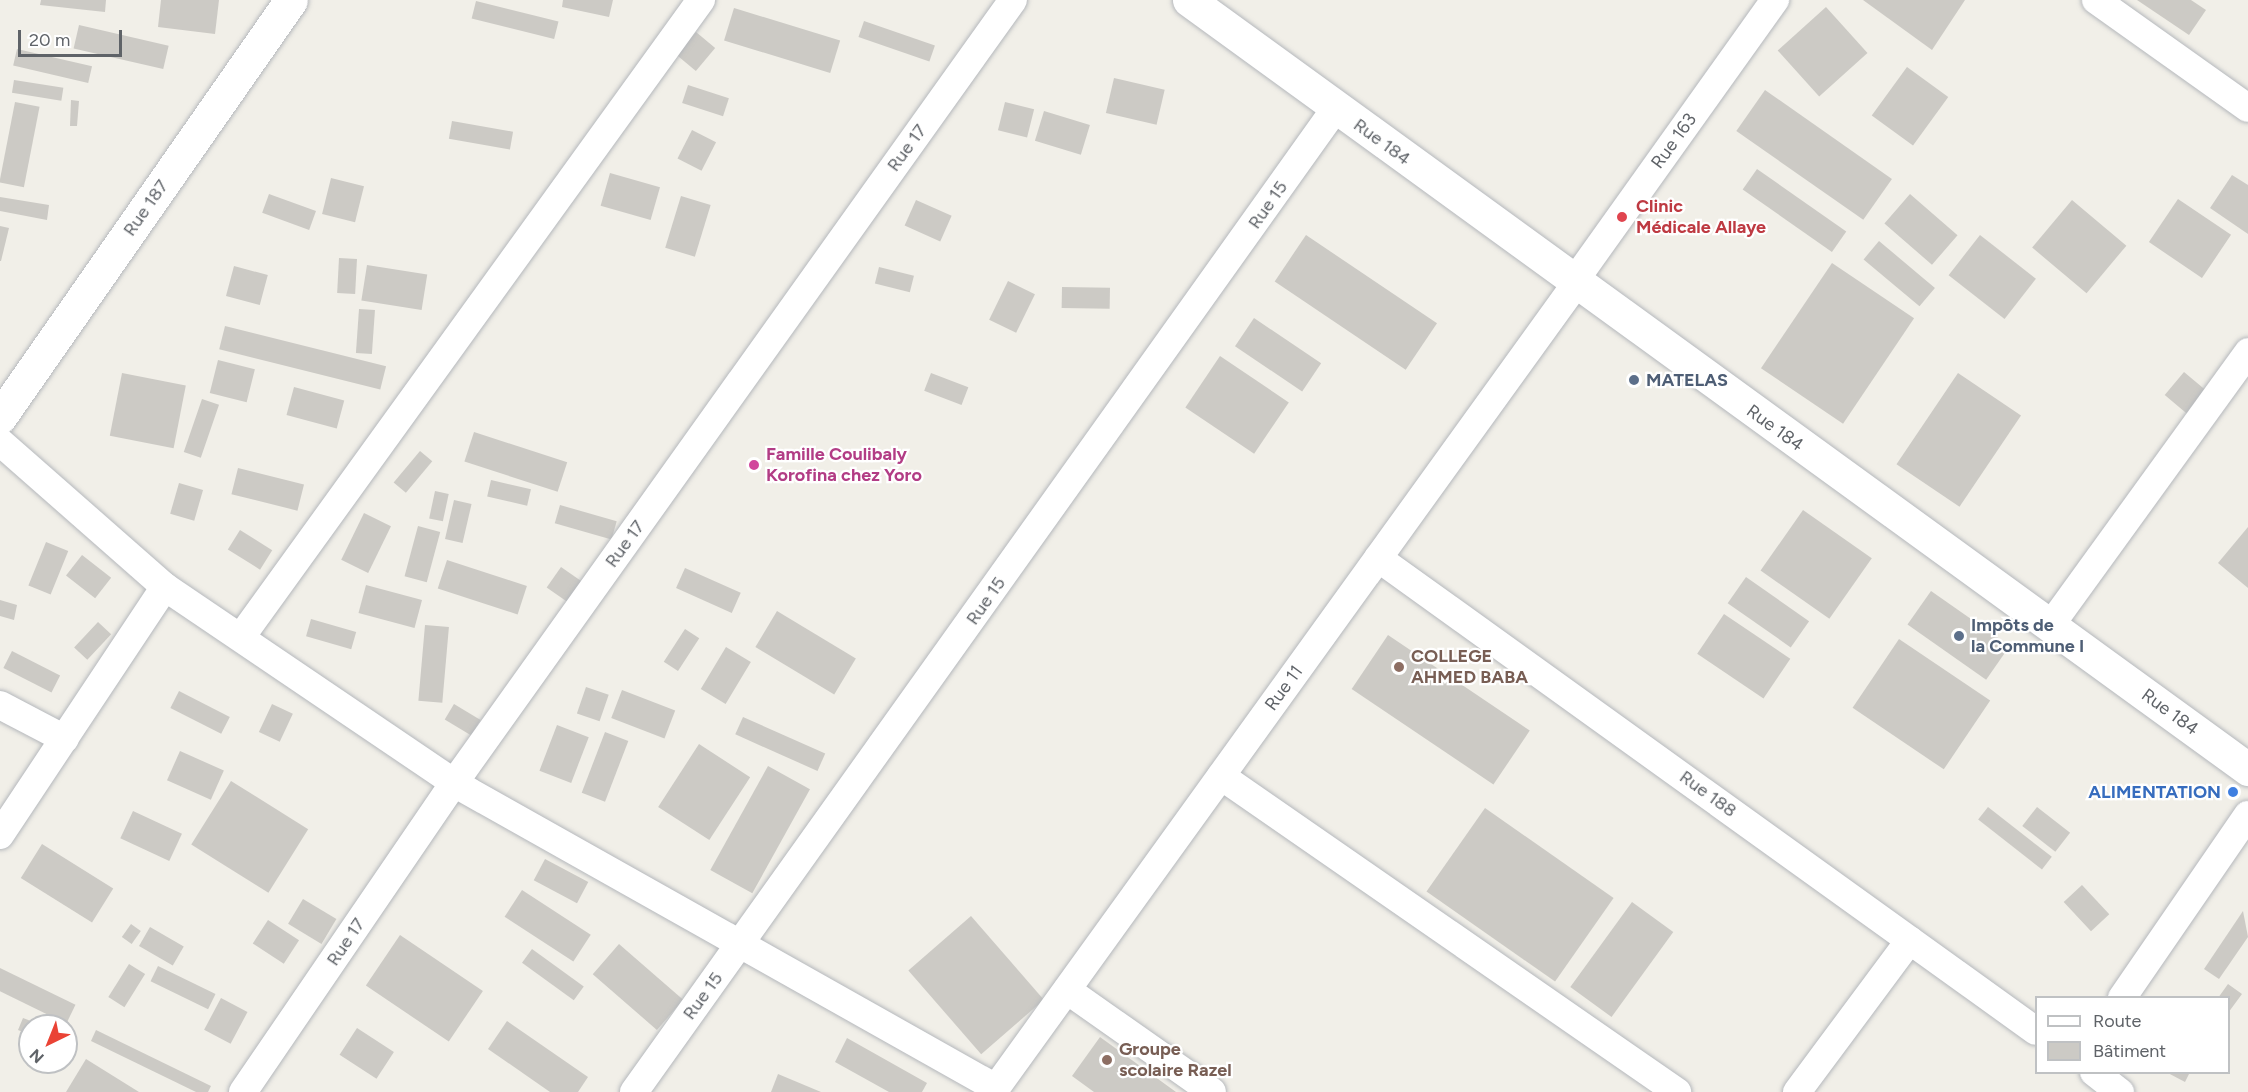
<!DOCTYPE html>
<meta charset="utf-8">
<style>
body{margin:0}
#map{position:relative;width:2248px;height:1092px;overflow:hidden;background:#f1efe8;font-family:Figtree,sans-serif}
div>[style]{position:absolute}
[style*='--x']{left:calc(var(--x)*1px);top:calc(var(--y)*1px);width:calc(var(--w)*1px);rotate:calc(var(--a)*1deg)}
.building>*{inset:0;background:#cccac5;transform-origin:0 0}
.roads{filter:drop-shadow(0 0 2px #b5b8bc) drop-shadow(0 0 2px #b5b8bc)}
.minor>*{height:28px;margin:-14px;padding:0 14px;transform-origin:14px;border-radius:14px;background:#fff}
.tertiary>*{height:33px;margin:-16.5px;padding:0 16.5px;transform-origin:16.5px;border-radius:16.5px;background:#fff}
.dots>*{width:16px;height:16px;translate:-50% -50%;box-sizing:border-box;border:3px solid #fff;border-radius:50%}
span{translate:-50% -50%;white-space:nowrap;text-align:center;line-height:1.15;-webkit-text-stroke:4.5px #fff;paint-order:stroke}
.street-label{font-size:18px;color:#5f6368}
.health-label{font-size:18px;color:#be3a42;font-weight:700}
.left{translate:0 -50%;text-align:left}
.service-label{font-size:18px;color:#4e5e75;font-weight:700}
.hotel-label{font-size:18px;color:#b23c85;font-weight:700}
.education-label{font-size:18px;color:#785e54;font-weight:700}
.shop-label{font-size:18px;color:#366cbe;font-weight:700}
.right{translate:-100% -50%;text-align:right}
.legend{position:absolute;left:2035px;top:996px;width:195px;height:78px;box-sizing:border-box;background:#fff;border:2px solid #bfc1c3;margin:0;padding:8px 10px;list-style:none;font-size:18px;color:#5f6368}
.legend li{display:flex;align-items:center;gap:12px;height:30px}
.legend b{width:30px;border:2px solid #bfc1c3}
.north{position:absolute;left:18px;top:1014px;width:60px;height:60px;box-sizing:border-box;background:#fff;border:2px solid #bfc1c3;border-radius:50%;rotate:223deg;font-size:16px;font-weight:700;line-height:24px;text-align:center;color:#5f6368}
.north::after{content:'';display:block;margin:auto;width:21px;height:27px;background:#ea4335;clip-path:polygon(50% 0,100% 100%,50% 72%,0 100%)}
.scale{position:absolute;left:18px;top:30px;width:104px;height:27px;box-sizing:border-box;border:3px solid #5f6368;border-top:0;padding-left:8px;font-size:18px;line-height:21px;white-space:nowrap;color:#5f6368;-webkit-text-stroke:4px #fff;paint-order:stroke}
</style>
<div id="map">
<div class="building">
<div style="clip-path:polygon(41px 0,106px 0,105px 12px,40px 5px)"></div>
<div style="clip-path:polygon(161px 0,219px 0,215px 34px,158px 27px)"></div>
<div style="clip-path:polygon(563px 0,613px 0,609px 17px,562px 7px)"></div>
<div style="clip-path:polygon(1863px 0,1965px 0,1932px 50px)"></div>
<div style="clip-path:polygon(2137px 0,2191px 0,2206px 10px,2189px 35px)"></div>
<div style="left:476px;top:1px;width:85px;height:18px;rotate:14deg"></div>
<div style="left:1826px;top:7px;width:62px;height:65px;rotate:48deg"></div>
<div style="left:734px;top:8px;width:111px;height:34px;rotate:17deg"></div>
<div style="left:864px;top:21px;width:75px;height:17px;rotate:19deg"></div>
<div style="left:79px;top:25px;width:92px;height:24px;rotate:13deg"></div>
<div style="left:696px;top:32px;width:25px;height:30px;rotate:40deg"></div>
<div style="left:17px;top:49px;width:77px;height:17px;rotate:13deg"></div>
<div style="left:1907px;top:67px;width:51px;height:60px;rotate:36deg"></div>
<div style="left:1114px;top:78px;width:52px;height:36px;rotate:13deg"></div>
<div style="left:14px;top:80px;width:50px;height:13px;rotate:9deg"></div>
<div style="left:688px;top:85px;width:43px;height:19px;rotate:18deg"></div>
<div style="left:1765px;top:90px;width:155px;height:50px;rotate:35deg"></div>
<div style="clip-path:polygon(71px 100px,79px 101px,77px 126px,70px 126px)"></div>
<div style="left:15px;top:102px;width:25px;height:82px;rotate:11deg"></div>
<div style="left:1005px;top:102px;width:30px;height:29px;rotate:14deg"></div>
<div style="left:1044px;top:111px;width:48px;height:31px;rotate:17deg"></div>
<div style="left:452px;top:121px;width:62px;height:18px;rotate:10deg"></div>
<div style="left:692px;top:130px;width:27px;height:32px;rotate:27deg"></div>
<div style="left:1757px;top:169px;width:109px;height:25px;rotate:35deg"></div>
<div style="left:610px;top:173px;width:52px;height:34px;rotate:16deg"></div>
<div style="clip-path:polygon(2232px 175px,2248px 185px,2248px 234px,2210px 208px)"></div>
<div style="left:331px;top:178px;width:34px;height:37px;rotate:14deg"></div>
<div style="left:269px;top:194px;width:50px;height:20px;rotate:20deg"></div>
<div style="left:1910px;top:194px;width:63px;height:39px;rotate:41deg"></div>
<div style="left:681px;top:196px;width:31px;height:54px;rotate:17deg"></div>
<div style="clip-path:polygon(0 197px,49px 205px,47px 220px,0 211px)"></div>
<div style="left:2178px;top:199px;width:64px;height:52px;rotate:34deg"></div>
<div style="left:916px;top:200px;width:39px;height:28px;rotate:24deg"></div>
<div style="left:2072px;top:200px;width:71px;height:62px;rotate:40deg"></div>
<div style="clip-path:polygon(0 226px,9px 228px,1px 261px,0 261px)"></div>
<div style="left:1306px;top:235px;width:158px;height:56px;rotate:34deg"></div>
<div style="left:1980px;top:235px;width:71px;height:51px;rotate:38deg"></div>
<div style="left:1879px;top:241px;width:73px;height:24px;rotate:40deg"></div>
<div style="left:339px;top:258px;width:18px;height:35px;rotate:3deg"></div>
<div style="left:1832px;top:263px;width:99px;height:127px;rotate:34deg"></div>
<div style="left:367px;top:265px;width:61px;height:36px;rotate:9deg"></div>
<div style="left:234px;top:266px;width:35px;height:31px;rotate:15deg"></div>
<div style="left:879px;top:267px;width:36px;height:17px;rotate:14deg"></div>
<div style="left:1008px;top:281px;width:30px;height:43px;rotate:26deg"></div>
<div style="left:1062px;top:287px;width:48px;height:21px;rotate:1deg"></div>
<div style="left:359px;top:309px;width:16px;height:44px;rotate:4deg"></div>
<div style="left:1254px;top:318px;width:81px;height:34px;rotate:34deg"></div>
<div style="left:225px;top:326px;width:166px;height:24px;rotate:14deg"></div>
<div style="left:1220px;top:356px;width:83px;height:62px;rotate:34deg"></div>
<div style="left:218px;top:360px;width:38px;height:34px;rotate:14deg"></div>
<div style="left:2184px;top:372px;width:35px;height:30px;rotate:40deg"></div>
<div style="left:122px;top:373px;width:65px;height:64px;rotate:11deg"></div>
<div style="left:931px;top:373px;width:40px;height:19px;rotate:21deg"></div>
<div style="left:1958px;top:373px;width:76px;height:110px;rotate:34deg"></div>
<div style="left:294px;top:387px;width:52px;height:29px;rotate:15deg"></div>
<div style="left:202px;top:399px;width:18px;height:56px;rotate:19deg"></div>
<div style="left:474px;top:432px;width:98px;height:31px;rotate:18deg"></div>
<div style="left:420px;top:451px;width:16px;height:41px;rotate:40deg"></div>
<div style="left:238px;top:468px;width:68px;height:27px;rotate:14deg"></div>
<div style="left:491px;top:480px;width:41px;height:17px;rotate:13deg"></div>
<div style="left:179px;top:483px;width:25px;height:32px;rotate:16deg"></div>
<div style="left:435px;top:491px;width:14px;height:28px;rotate:12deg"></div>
<div style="left:454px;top:500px;width:18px;height:40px;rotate:13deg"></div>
<div style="left:560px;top:505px;width:59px;height:19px;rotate:16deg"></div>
<div style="left:1803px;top:510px;width:84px;height:74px;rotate:35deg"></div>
<div style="left:364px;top:513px;width:30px;height:52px;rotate:26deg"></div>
<div style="left:418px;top:526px;width:23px;height:52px;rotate:15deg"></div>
<div style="clip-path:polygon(2248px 527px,2248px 588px,2218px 563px)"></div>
<div style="left:240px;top:530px;width:38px;height:23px;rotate:32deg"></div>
<div style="left:46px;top:542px;width:24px;height:47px;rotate:22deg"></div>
<div style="left:82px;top:555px;width:37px;height:26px;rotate:38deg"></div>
<div style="left:447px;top:560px;width:84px;height:30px;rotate:18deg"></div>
<div style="left:561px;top:567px;width:32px;height:25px;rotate:35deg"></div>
<div style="left:685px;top:568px;width:61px;height:22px;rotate:24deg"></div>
<div style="left:1746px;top:577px;width:77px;height:32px;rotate:35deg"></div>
<div style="left:366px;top:585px;width:58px;height:29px;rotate:15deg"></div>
<div style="left:1931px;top:591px;width:96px;height:41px;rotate:35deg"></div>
<div style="clip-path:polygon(0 600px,17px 605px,14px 620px,0 616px)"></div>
<div style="left:777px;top:611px;width:92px;height:42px;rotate:31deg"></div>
<div style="left:1724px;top:614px;width:80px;height:48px;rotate:34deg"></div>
<div style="left:311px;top:619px;width:47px;height:18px;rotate:16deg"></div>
<div style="left:98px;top:622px;width:18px;height:35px;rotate:43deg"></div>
<div style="left:425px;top:625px;width:24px;height:76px;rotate:5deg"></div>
<div style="left:685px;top:629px;width:17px;height:39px;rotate:33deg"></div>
<div style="left:1388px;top:635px;width:171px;height:65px;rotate:34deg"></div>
<div style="left:1899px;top:639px;width:110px;height:83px;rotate:34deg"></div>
<div style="left:726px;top:647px;width:29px;height:49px;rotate:31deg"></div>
<div style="left:12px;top:651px;width:54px;height:19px;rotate:27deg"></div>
<div style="left:586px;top:687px;width:24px;height:28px;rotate:19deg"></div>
<div style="left:622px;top:690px;width:57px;height:30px;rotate:21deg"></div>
<div style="left:179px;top:691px;width:57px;height:19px;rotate:27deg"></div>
<div style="left:272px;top:704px;width:23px;height:31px;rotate:25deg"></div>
<div style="left:454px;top:704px;width:31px;height:18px;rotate:31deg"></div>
<div style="left:743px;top:717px;width:90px;height:19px;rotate:24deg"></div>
<div style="left:557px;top:725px;width:34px;height:49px;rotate:21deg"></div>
<div style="left:605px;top:732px;width:25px;height:65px;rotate:21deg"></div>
<div style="left:699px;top:744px;width:61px;height:75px;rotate:33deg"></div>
<div style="left:180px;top:751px;width:48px;height:32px;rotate:24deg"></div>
<div style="left:768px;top:766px;width:48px;height:119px;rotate:29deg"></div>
<div style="left:231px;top:781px;width:91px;height:75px;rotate:32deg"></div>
<div style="left:1988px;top:807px;width:81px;height:16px;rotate:38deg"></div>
<div style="left:2037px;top:807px;width:42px;height:24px;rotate:38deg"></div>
<div style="left:1485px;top:808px;width:157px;height:102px;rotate:35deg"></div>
<div style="left:133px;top:811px;width:54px;height:30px;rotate:25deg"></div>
<div style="left:42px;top:844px;width:84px;height:40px;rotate:32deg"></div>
<div style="left:545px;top:859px;width:49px;height:24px;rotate:28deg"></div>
<div style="left:2082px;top:885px;width:40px;height:25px;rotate:47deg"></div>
<div style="left:522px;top:890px;width:82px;height:32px;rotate:33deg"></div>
<div style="left:303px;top:899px;width:39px;height:29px;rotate:31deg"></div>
<div style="left:1632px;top:902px;width:51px;height:105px;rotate:36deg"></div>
<div style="clip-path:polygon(2243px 911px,2248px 937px,2219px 979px,2204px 969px)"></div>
<div style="left:971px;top:916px;width:111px;height:83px;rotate:49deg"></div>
<div style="left:268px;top:920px;width:37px;height:28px;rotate:33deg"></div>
<div style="left:131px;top:924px;width:12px;height:16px;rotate:35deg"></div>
<div style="left:150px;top:927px;width:39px;height:22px;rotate:30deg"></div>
<div style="left:400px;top:935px;width:100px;height:61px;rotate:34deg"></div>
<div style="left:619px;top:944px;width:85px;height:40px;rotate:41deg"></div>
<div style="left:532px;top:949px;width:64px;height:17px;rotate:36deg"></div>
<div style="left:129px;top:964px;width:19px;height:39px;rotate:32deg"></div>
<div style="left:158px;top:966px;width:64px;height:17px;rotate:26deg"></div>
<div style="left:0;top:968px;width:84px;height:21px;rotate:26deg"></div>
<div style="clip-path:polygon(2228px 984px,2242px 994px,2228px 1013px,2228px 998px,2218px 998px)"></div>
<div style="left:221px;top:998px;width:30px;height:36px;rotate:28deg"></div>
<div style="clip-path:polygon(23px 1018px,44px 1026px,30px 1026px,30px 1035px,18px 1030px)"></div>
<div style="clip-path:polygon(507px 1021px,588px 1077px,578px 1092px,550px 1092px,488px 1049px)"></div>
<div style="left:357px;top:1028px;width:44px;height:32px;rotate:33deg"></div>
<div style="clip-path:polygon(96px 1030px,211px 1086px,208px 1092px,196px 1092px,91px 1041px)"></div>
<div style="clip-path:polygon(1100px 1037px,1176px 1092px,1094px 1092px,1072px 1076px)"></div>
<div style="clip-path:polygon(847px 1038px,927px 1083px,922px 1092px,889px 1092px,835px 1062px)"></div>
<div style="clip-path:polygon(86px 1059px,139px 1092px,66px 1092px)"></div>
<div style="clip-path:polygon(2166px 1072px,2190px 1072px,2185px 1082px)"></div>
<div style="clip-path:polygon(778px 1074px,821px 1092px,771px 1092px)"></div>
</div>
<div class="roads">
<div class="minor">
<div style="--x:2096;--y:0;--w:186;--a:35.4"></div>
<div style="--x:1573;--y:283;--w:348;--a:-54.5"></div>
<div style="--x:0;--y:442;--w:220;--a:41.3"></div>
<div style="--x:165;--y:587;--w:349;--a:34.1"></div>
<div style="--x:454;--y:783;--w:622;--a:29.37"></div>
<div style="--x:1378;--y:558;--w:810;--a:35.71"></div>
<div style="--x:2050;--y:626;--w:338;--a:-54.1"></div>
<div style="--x:241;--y:637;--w:786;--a:-54.17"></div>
<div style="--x:0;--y:705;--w:73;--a:27.6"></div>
<div style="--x:1221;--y:776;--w:555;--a:34.72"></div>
<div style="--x:0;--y:835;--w:298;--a:-56.4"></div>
<div style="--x:1067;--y:990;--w:177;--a:35.1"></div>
<div style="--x:2122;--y:998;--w:222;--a:-55.5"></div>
<div style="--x:2094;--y:1072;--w:33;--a:38"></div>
<div style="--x:243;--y:1092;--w:374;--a:-55.7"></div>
<div style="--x:454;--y:783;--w:962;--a:-54.48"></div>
<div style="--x:634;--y:1092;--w:1209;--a:-54.5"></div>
<div style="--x:993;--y:1092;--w:995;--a:-54.2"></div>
<div style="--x:1797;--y:1092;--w:189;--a:-53.4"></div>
</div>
<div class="tertiary">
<div style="--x:1189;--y:0;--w:1309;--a:35.99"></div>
<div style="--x:0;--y:417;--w:508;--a:-55.09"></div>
</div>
</div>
<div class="dots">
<div style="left:1622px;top:217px;background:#e0444e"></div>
<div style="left:1634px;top:380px;background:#5c6f8a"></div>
<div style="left:754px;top:465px;background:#d1479c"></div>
<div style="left:1959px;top:636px;background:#5c6f8a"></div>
<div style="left:1399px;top:667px;background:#8d6e63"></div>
<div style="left:2233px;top:792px;background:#3f7fe0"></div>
<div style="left:1107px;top:1060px;background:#8d6e63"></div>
</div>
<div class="street-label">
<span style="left:1674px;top:141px;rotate:-54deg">Rue 163</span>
<span style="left:1382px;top:142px;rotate:36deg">Rue 184</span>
<span style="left:907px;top:148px;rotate:-54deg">Rue 17</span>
<span style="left:1268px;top:205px;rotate:-55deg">Rue 15</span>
<span style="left:146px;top:208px;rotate:-55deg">Rue 187</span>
<span style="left:1775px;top:428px;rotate:36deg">Rue 184</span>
<span style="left:625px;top:544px;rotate:-54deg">Rue 17</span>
<span style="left:986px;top:601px;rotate:-55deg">Rue 15</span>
<span style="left:1284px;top:688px;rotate:-54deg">Rue 11</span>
<span style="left:2170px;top:712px;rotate:36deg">Rue 184</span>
<span style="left:1708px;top:794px;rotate:36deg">Rue 188</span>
<span style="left:346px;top:942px;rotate:-56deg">Rue 17</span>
<span style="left:703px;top:996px;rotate:-54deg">Rue 15</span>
</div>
<div class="health-label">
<span class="left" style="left:1636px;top:217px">Clinic<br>Médicale Allaye</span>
</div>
<div class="service-label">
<span class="left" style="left:1646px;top:380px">MATELAS</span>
<span class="left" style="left:1971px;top:636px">Impôts de<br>la Commune I</span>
</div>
<div class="hotel-label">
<span class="left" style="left:766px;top:465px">Famille Coulibaly<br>Korofina chez Yoro</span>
</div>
<div class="education-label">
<span class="left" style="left:1411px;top:667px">COLLEGE<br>AHMED BABA</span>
<span class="left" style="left:1119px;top:1060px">Groupe<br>scolaire Razel</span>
</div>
<div class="shop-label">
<span class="right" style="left:2221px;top:792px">ALIMENTATION</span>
</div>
<ul class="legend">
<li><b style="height:8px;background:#fff"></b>Route</li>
<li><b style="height:16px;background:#cccac5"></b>Bâtiment</li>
</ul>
<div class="north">N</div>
<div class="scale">20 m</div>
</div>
